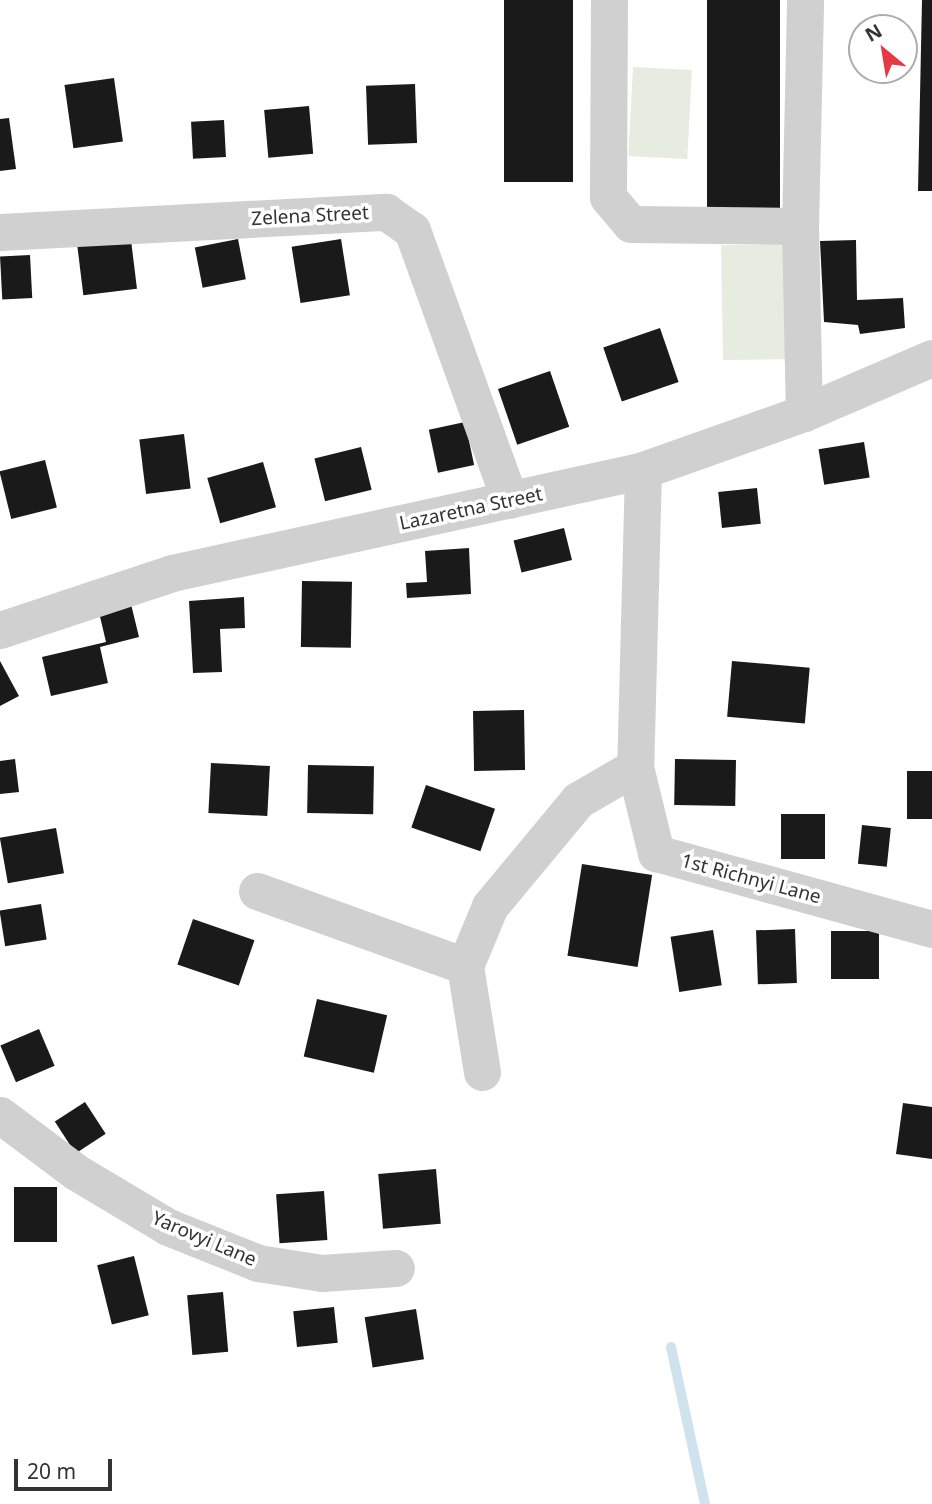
<!DOCTYPE html>
<style>
body{margin:0}
#map{position:relative;width:932px;height:1504px;overflow:hidden;background:#fff;font-family:"Noto Sans",sans-serif}
div>[style]{position:absolute}
[style*='--x']{left:calc(var(--x)*1px);top:calc(var(--y)*1px);width:calc(var(--w)*1px);rotate:calc(var(--a)*1deg)}
.green>*{inset:0;background:#e6ecdf;transform-origin:0 0}
.stream>*{height:10px;margin:-5px;padding:0 5px;transform-origin:5px;border-radius:5px;background:#cfe2ee}
.building>*{inset:0;background:#1a1a1a;transform-origin:0 0}
.minor>*{height:37px;margin:-18.5px;padding:0 18.5px;transform-origin:18.5px;border-radius:18.5px;background:#d0d0d0}
span{translate:-50% -50%;white-space:nowrap;text-align:center;line-height:1.15;-webkit-text-stroke:7px #fff;paint-order:stroke}
.street-label{font-size:19px;color:#333}
.north{position:absolute;left:848px;top:14px;width:70px;height:70px;box-sizing:border-box;background:#fff;border:2px solid #adadad;border-radius:50%;rotate:330deg;font-size:19px;font-weight:700;line-height:28px;text-align:center;color:#333}
.north::after{content:'';display:block;margin:auto;width:24px;height:32px;background:#e63946;clip-path:polygon(50% 0,100% 100%,50% 72%,0 100%)}
.scale{position:absolute;left:14px;top:1459px;width:98px;height:32px;box-sizing:border-box;border:4px solid #333;border-top:0;padding-left:9px;font-size:21px;line-height:24px;white-space:nowrap;color:#333;-webkit-text-stroke:5px #fff;paint-order:stroke}
</style>
<div id="map">
<div class="green">
<div style="left:633px;top:67px;width:59px;height:89px;rotate:3deg"></div>
<div style="left:786px;top:244px;width:115px;height:65px;rotate:89deg"></div>
</div>
<div class="stream">
<div style="--x:671;--y:1347;--w:161;--a:77.8"></div>
</div>
<div class="building">
<div style="left:504px;top:0;width:69px;height:182px"></div>
<div style="left:707px;top:0;width:73px;height:209px"></div>
<div style="clip-path:polygon(922px 0,932px 0,932px 191px,918px 191px)"></div>
<div style="left:114px;top:78px;width:64px;height:50px;rotate:82deg"></div>
<div style="left:415px;top:84px;width:59px;height:49px;rotate:88deg"></div>
<div style="left:309px;top:106px;width:48px;height:45px;rotate:85deg"></div>
<div style="clip-path:polygon(9px 118px,16px 169px,0 171px,0 119px)"></div>
<div style="left:224px;top:120px;width:37px;height:33px;rotate:87deg"></div>
<div style="left:238px;top:239px;width:41px;height:44px;rotate:79deg"></div>
<div style="left:341px;top:239px;width:57px;height:50px;rotate:81deg"></div>
<div style="left:131px;top:240px;width:49px;height:54px;rotate:83deg"></div>
<div style="clip-path:polygon(856px 240px,857px 300px,903px 298px,905px 328px,860px 334px,858px 325px,824px 322px,820px 241px)"></div>
<div style="left:30px;top:255px;width:43px;height:30px;rotate:87deg"></div>
<div style="left:660px;top:328px;width:57px;height:60px;rotate:71deg"></div>
<div style="left:550px;top:371px;width:59px;height:55px;rotate:71deg"></div>
<div style="left:465px;top:422px;width:44px;height:37px;rotate:78deg"></div>
<div style="left:184px;top:434px;width:55px;height:45px;rotate:83deg"></div>
<div style="left:864px;top:442px;width:36px;height:46px;rotate:81deg"></div>
<div style="left:361px;top:447px;width:44px;height:48px;rotate:76deg"></div>
<div style="left:45px;top:460px;width:49px;height:47px;rotate:76deg"></div>
<div style="left:263px;top:462px;width:47px;height:58px;rotate:74deg"></div>
<div style="left:757px;top:488px;width:36px;height:39px;rotate:84deg"></div>
<div style="left:564px;top:528px;width:33px;height:52px;rotate:76deg"></div>
<div style="clip-path:polygon(469px 548px,471px 594px,407px 598px,406px 583px,427px 582px,425px 551px)"></div>
<div style="left:302px;top:581px;width:50px;height:66px;rotate:1deg"></div>
<div style="clip-path:polygon(244px 597px,245px 628px,220px 629px,222px 672px,193px 673px,189px 601px)"></div>
<div style="clip-path:polygon(130px 600px,139px 637px,100px 647px,108px 683px,51px 696px,42px 657px,106px 642px,98px 608px)"></div>
<div style="clip-path:polygon(0 661px,19px 696px,0 706px)"></div>
<div style="left:732px;top:661px;width:78px;height:56px;rotate:5deg"></div>
<div style="left:524px;top:710px;width:60px;height:51px;rotate:89deg"></div>
<div style="clip-path:polygon(15px 759px,19px 792px,0 794px,0 761px)"></div>
<div style="left:675px;top:759px;width:61px;height:46px;rotate:1deg"></div>
<div style="left:211px;top:763px;width:59px;height:50px;rotate:3deg"></div>
<div style="left:308px;top:765px;width:66px;height:48px;rotate:1deg"></div>
<div style="left:907px;top:771px;width:25px;height:48px"></div>
<div style="left:426px;top:785px;width:73px;height:45px;rotate:19deg"></div>
<div style="left:781px;top:814px;width:44px;height:45px"></div>
<div style="left:862px;top:825px;width:29px;height:39px;rotate:6deg"></div>
<div style="left:56px;top:828px;width:46px;height:57px;rotate:80deg"></div>
<div style="left:582px;top:864px;width:71px;height:93px;rotate:9deg"></div>
<div style="left:41px;top:904px;width:36px;height:42px;rotate:81deg"></div>
<div style="left:193px;top:919px;width:65px;height:48px;rotate:19deg"></div>
<div style="left:795px;top:929px;width:54px;height:39px;rotate:88deg"></div>
<div style="left:713px;top:930px;width:56px;height:43px;rotate:81deg"></div>
<div style="left:831px;top:931px;width:48px;height:48px"></div>
<div style="left:317px;top:999px;width:72px;height:59px;rotate:13deg"></div>
<div style="left:39px;top:1029px;width:40px;height:42px;rotate:67deg"></div>
<div style="left:85px;top:1102px;width:38px;height:36px;rotate:57deg"></div>
<div style="clip-path:polygon(903px 1103px,932px 1107px,932px 1159px,896px 1154px)"></div>
<div style="left:436px;top:1169px;width:55px;height:58px;rotate:85deg"></div>
<div style="left:14px;top:1187px;width:43px;height:55px"></div>
<div style="left:324px;top:1191px;width:49px;height:48px;rotate:86deg"></div>
<div style="left:134px;top:1256px;width:61px;height:38px;rotate:76deg"></div>
<div style="left:223px;top:1292px;width:60px;height:36px;rotate:85deg"></div>
<div style="left:334px;top:1307px;width:36px;height:41px;rotate:84deg"></div>
<div style="left:416px;top:1309px;width:51px;height:52px;rotate:81deg"></div>
</div>
<div class="minor">
<div style="--x:609;--y:0;--w:197;--a:90.3"></div>
<div style="--x:608;--y:197;--w:35;--a:50"></div>
<div style="--x:631;--y:224;--w:169;--a:0.7"></div>
<div style="--x:800;--y:226;--w:187;--a:88.8"></div>
<div style="--x:800;--y:226;--w:226;--a:-88.7"></div>
<div style="--x:0;--y:232;--w:387;--a:-3"></div>
<div style="--x:386;--y:212;--w:32;--a:35"></div>
<div style="--x:412;--y:230;--w:287;--a:70.1"></div>
<div style="--x:643;--y:470;--w:297;--a:91.5"></div>
<div style="--x:635;--y:767;--w:89;--a:76.3"></div>
<div style="--x:656;--y:853;--w:286;--a:15.4"></div>
<div style="--x:0;--y:630;--w:181;--a:-18.3"></div>
<div style="--x:172;--y:573;--w:482;--a:-12.3"></div>
<div style="--x:643;--y:470;--w:171;--a:-19.5"></div>
<div style="--x:804;--y:413;--w:139;--a:-23.3"></div>
<div style="--x:257;--y:891;--w:221;--a:19.8"></div>
<div style="--x:482;--y:1072;--w:107;--a:-99.1"></div>
<div style="--x:465;--y:966;--w:65;--a:-67.4"></div>
<div style="--x:490;--y:906;--w:138;--a:-50.3"></div>
<div style="--x:578;--y:800;--w:66;--a:-30.1"></div>
<div style="--x:0;--y:1115;--w:95;--a:36.9"></div>
<div style="--x:76;--y:1172;--w:107;--a:30.9"></div>
<div style="--x:168;--y:1227;--w:97;--a:21.8"></div>
<div style="--x:258;--y:1263;--w:65;--a:8.9"></div>
<div style="--x:322;--y:1273;--w:74;--a:-3.9"></div>
</div>
<div class="street-label">
<span style="left:310px;top:216px;rotate:-3deg">Zelena Street</span>
<span style="left:471px;top:509px;rotate:-12deg">Lazaretna Street</span>
<span style="left:751px;top:879px;rotate:15deg">1st Richnyi Lane</span>
<span style="left:204px;top:1239px;rotate:23deg">Yarovyi Lane</span>
</div>
<div class="north">N</div>
<div class="scale">20 m</div>
</div>
